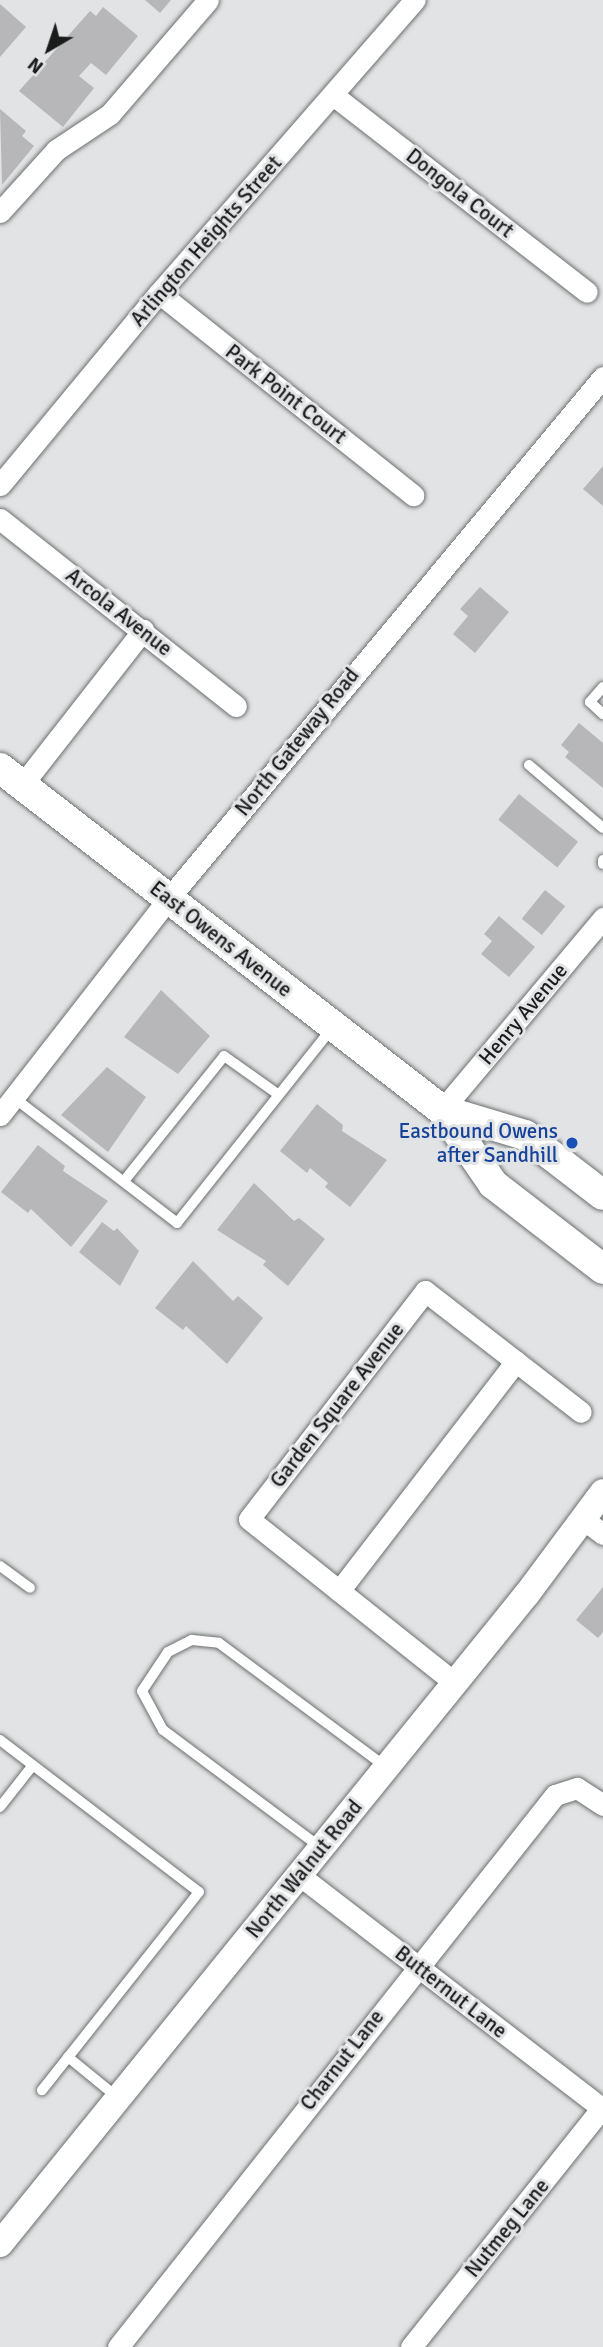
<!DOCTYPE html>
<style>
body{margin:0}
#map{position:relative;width:603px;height:2347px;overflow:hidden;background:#e1e3e5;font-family:Signika,sans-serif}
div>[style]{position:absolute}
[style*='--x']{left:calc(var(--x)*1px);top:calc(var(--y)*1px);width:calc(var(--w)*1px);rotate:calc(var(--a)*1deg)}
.building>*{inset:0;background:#b7b7ba;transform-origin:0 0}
.roads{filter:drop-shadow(0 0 2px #6d6f70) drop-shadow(0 0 2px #6d6f70)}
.service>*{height:10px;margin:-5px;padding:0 5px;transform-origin:5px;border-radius:5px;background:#fff}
.minor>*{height:21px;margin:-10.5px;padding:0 10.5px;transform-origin:10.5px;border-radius:10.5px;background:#fff}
.tertiary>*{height:26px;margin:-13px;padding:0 13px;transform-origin:13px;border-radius:13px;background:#fff}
.secondary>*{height:30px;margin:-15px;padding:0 15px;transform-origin:15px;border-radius:15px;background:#fff}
.dots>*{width:19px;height:19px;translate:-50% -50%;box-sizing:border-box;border:4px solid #e1e3e5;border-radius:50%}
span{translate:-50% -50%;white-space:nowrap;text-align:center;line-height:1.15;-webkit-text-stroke:6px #e1e3e5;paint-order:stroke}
.street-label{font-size:21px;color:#1a1b1b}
.transit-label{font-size:21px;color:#164399}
.right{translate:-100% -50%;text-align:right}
.north{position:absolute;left:14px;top:14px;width:70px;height:70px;-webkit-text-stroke:5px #e1e3e5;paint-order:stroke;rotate:219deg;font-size:19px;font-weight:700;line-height:28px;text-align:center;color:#1a1b1b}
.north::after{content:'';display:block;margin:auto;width:24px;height:32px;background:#1a1b1b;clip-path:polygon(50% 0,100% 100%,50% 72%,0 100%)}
</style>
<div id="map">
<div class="building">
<div style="clip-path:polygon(145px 0,171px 0,160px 13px)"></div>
<div style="clip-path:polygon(0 4px,26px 27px,0 57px)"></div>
<div style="clip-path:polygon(103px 7px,138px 36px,106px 75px,91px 63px,79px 76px,94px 88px,63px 127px,19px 91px,90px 11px,96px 16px)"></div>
<div style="clip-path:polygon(0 109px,26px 131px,22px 136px,34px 146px,2px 185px)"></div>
<div style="clip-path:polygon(603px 466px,603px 506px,583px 489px)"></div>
<div style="clip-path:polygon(480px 587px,509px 612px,475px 653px,453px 634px,468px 616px,460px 609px)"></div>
<div style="clip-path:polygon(579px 723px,603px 743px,603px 788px,565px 757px,569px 752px,561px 745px)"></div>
<div style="left:519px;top:794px;width:76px;height:33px;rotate:39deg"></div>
<div style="left:545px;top:890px;width:26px;height:37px;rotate:39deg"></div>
<div style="clip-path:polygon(499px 916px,535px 947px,509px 977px,481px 954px,492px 941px,484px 934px)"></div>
<div style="clip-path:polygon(161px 990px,210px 1036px,178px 1074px,124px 1037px)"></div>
<div style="clip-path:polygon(107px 1067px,146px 1097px,108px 1152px,61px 1115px)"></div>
<div style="clip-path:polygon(317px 1104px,343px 1125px,342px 1131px,387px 1160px,350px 1207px,325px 1187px,328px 1183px,310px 1168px,307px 1173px,280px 1151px)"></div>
<div style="clip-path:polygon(38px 1145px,65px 1166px,63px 1171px,108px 1201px,71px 1247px,31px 1209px,28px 1213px,1px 1192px)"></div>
<div style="clip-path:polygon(254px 1183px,294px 1221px,299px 1218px,325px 1239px,288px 1286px,263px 1265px,266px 1261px,217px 1230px)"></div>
<div style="clip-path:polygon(102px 1222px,114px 1231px,117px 1228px,139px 1251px,120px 1286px,79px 1252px)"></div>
<div style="clip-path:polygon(193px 1261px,233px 1301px,238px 1296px,263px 1318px,227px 1364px,186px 1326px,183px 1330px,155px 1308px)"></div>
<div style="clip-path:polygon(603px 1587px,603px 1632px,598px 1638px,576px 1620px)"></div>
</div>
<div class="roads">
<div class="service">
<div style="--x:603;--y:687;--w:20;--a:131"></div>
<div style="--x:590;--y:702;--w:18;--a:43"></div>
<div style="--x:529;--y:765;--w:97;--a:40.4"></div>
<div style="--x:603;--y:860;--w:4;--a:90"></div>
<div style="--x:13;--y:1097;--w:207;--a:37.5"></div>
<div style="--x:177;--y:1223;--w:249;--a:-51.5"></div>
<div style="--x:124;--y:1181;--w:160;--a:-51.3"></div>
<div style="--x:224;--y:1056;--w:67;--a:35.3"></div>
<div style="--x:0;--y:1566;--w:37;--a:36"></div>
<div style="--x:0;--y:1740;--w:250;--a:37.4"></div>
<div style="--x:199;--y:1892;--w:253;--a:128.4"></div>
<div style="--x:0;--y:1807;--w:53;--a:-51.8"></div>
<div style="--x:320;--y:1847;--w:196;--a:-143.3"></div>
<div style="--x:163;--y:1730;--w:44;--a:-118.3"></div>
<div style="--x:142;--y:1691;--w:47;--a:-56.3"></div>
<div style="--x:168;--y:1652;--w:27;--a:-27"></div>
<div style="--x:192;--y:1640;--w:27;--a:6"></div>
<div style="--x:219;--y:1643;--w:208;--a:36.6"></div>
<div style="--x:68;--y:2057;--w:63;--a:39.2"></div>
</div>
<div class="minor">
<div style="--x:333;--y:95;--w:321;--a:37.8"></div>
<div style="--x:0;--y:212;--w:84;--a:-47.9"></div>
<div style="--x:56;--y:150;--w:65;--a:-33.7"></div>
<div style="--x:110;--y:114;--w:150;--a:-49.3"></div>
<div style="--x:159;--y:293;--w:325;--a:38.5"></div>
<div style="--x:0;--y:485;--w:249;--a:-50.4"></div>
<div style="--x:159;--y:293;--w:389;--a:-48.9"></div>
<div style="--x:0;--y:519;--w:301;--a:38.4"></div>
<div style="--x:22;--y:785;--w:197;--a:-52"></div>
<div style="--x:442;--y:1110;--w:251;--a:-50"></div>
<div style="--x:0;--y:1115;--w:275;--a:-52.1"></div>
<div style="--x:169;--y:898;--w:678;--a:-50.21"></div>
<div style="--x:583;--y:1519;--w:25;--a:37"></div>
<div style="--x:339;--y:1591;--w:290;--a:-52.4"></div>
<div style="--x:455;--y:1683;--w:263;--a:-141.5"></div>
<div style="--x:249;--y:1519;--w:288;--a:-52.3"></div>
<div style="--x:425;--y:1291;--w:197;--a:37.8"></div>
<div style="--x:299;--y:1875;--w:384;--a:37.6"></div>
<div style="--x:118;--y:2347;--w:704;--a:-51.63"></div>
<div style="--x:555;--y:1795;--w:23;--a:-18"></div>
<div style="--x:577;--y:1788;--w:31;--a:33"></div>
<div style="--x:411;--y:2347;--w:306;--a:-51.4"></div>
</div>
<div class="tertiary">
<div style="--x:0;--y:2244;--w:837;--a:-50.97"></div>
<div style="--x:527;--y:1594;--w:127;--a:-53.3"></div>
</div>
<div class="secondary">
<div style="--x:0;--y:768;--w:559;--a:37.73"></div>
<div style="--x:442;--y:1110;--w:90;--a:55.4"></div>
<div style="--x:493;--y:1184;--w:139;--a:37.7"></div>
<div style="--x:442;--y:1110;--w:87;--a:16.8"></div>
<div style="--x:525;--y:1135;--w:98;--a:37.6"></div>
</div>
</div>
<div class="dots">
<div style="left:572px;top:1143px;background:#1a4fb4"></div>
</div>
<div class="street-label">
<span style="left:460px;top:193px;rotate:38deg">Dongola Court</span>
<span style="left:206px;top:241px;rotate:-49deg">Arlington Heights Street</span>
<span style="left:286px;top:394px;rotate:38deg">Park Point Court</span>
<span style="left:119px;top:612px;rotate:38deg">Arcola Avenue</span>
<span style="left:297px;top:742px;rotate:-51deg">North Gateway Road</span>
<span style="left:221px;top:939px;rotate:38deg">East Owens Avenue</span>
<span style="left:523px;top:1014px;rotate:-50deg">Henry Avenue</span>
<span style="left:337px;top:1405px;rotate:-52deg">Garden Square Avenue</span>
<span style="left:304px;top:1869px;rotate:-51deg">North Walnut Road</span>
<span style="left:451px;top:1992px;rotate:38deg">Butternut Lane</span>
<span style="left:342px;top:2060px;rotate:-52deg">Charnut Lane</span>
<span style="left:507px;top:2228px;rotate:-51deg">Nutmeg Lane</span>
</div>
<div class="transit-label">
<span class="right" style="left:558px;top:1143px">Eastbound Owens<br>after Sandhill</span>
</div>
<div class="north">N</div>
</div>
